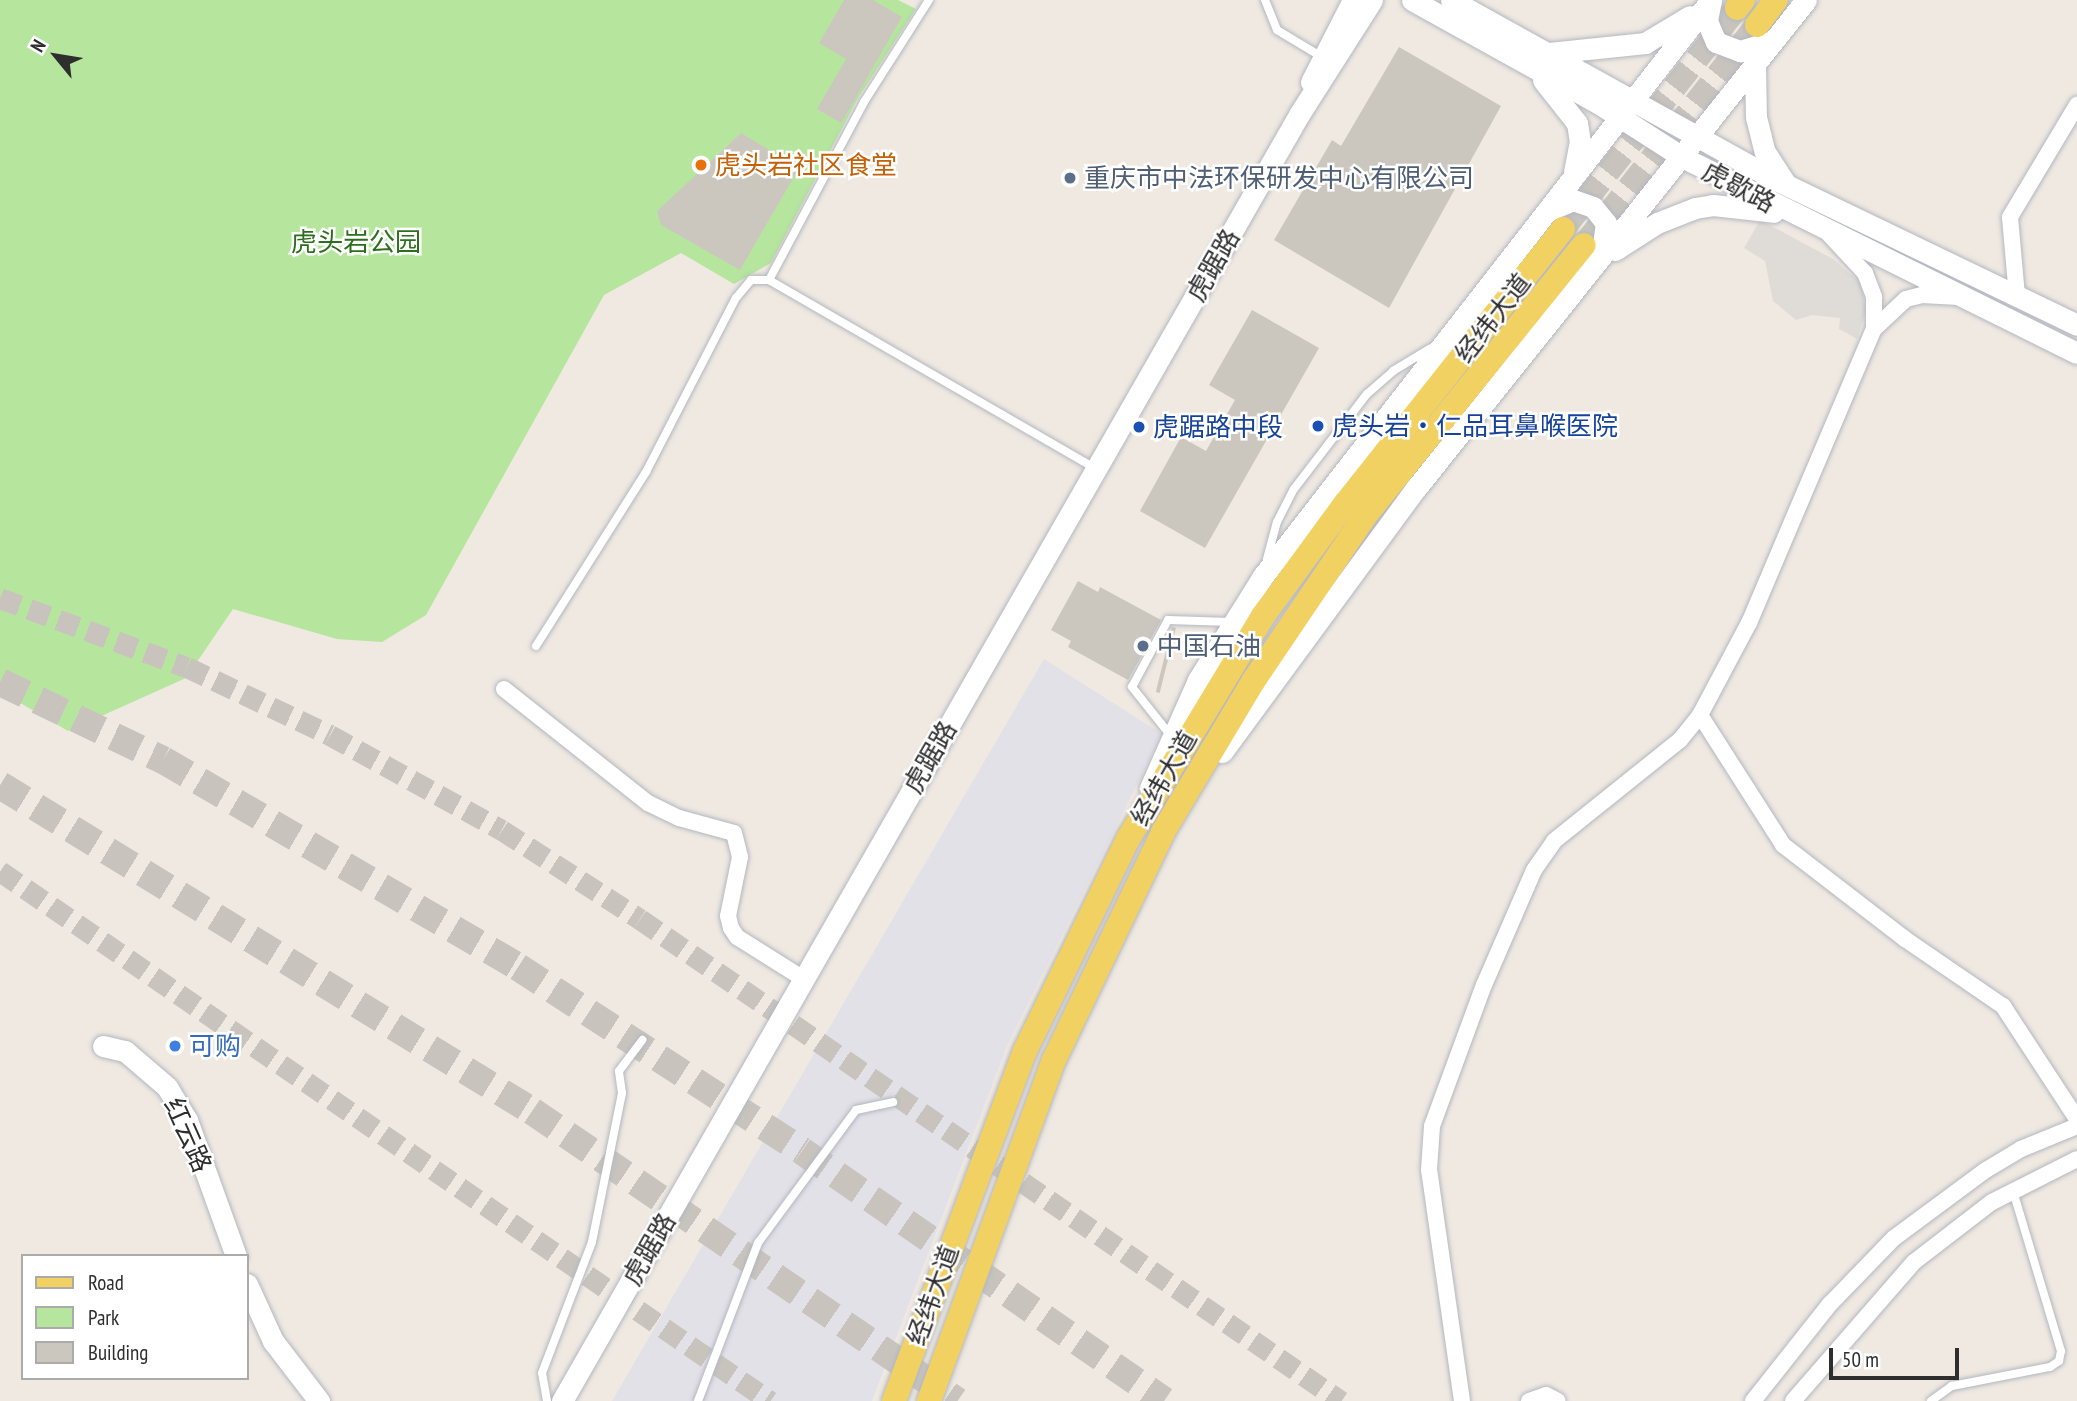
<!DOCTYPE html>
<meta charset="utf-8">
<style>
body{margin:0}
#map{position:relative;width:2077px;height:1401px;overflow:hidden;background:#efe9e1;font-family:"PT Sans Narrow","Noto Sans SC",sans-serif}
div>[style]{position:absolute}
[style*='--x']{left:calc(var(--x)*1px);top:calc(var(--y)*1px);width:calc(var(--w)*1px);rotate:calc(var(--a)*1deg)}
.industrial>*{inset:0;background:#e3e1e8}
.green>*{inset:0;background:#b6e59e}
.plaza>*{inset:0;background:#dfdcd8}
.building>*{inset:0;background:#cbc7bf;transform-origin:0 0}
.secondary-tunnel>*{height:21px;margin-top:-10.5px;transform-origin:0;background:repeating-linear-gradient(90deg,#c8c4bd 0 21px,transparent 0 31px)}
.primary-tunnel>*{height:24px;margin-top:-12px;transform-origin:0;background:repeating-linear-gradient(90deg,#c8c4bd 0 24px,transparent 0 36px)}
.highway-tunnel>*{height:28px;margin-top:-14px;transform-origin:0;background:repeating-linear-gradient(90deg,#c8c4bd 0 28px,transparent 0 42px)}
.roads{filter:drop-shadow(0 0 2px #b4b7c1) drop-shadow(0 0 2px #b4b7c1)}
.lane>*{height:8px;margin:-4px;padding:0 4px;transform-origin:4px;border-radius:4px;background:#fff}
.street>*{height:16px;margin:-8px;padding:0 8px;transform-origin:8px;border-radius:8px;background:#fff}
.secondary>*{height:21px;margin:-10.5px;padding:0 10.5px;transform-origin:10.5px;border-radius:10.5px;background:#fff}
.primary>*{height:24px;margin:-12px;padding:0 12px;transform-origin:12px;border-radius:12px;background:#f2d163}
.dots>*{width:19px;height:19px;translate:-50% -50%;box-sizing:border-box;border:4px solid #fff;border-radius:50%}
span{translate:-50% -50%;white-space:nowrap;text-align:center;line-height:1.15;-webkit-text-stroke:5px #fff;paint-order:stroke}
.food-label{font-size:26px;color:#c56008}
.left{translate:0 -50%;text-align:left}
.service-label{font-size:26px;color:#4e5e75}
.street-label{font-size:26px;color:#2e2e2e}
.park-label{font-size:26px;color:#2c6e1b}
.transit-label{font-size:26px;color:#164399}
.shop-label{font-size:26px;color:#366cbe}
.legend{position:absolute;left:21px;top:1254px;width:228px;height:126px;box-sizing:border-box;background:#fff;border:2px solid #ababab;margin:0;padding:9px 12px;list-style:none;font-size:21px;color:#2e2e2e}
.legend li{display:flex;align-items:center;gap:14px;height:35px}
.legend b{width:35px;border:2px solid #ababab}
.north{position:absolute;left:21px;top:21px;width:70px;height:70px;-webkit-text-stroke:5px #fff;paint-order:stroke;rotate:300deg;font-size:19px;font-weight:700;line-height:28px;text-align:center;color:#2e2e2e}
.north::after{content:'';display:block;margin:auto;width:24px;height:32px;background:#2e2e2e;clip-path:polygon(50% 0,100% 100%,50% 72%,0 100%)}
.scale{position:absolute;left:1829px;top:1348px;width:130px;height:32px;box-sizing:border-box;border:4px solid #2e2e2e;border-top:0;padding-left:9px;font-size:21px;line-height:24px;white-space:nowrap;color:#2e2e2e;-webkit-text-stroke:5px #fff;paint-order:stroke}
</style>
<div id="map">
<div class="industrial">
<div style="clip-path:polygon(1044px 659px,1162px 734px,1007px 1046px,872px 1401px,612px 1401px)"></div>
</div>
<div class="green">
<div style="clip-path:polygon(0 0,898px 0,916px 9px,858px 98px,771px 263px,734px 284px,681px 253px,604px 295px,426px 615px,382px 642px,337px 639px,233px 609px,186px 678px,68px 731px,0 691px)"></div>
</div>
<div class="plaza">
<div style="clip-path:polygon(1760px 220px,1833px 259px,1861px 283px,1866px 311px,1857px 339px,1839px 329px,1840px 318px,1812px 315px,1796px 320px,1773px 301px,1765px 261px,1744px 248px)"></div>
</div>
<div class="building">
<div style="clip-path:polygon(844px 0,873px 0,902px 17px,841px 123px,817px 109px,846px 59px,819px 43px)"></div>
<div style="clip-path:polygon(1399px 47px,1501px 106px,1389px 308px,1274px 240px,1332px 140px,1341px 146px)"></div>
<div style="clip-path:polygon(741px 133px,799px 168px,740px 270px,661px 225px,657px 211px)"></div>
<div style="clip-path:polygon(1252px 310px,1319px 348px,1205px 548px,1140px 511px,1181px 437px,1206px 451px,1235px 400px,1209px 385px)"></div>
<div style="clip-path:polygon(1078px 581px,1098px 592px,1100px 587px,1161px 620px,1128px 680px,1068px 647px,1071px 641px,1051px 630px)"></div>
<div style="left:1172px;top:627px;width:4px;height:67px;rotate:14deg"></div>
</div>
<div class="secondary-tunnel">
<div style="--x:0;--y:598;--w:199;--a:20.3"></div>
<div style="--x:187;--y:667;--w:158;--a:25.4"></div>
<div style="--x:330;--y:735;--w:196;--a:28.9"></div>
<div style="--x:502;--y:830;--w:164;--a:32.8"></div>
<div style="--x:640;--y:919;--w:851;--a:34.51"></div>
<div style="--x:0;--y:871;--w:935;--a:34.54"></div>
</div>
<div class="primary-tunnel">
<div style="--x:1563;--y:229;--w:281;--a:-51.8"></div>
<div style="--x:1584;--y:245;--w:280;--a:-51.8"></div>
</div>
<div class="highway-tunnel">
<div style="--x:0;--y:682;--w:181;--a:25.6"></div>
<div style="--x:163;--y:760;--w:411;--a:30.2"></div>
<div style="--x:518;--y:967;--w:338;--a:32.9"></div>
<div style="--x:802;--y:1151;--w:440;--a:34.6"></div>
<div style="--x:0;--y:785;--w:624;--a:31.5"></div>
<div style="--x:532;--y:1111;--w:515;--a:34.31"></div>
</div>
<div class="roads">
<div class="lane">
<div style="--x:1265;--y:0;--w:32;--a:68"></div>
<div style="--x:1277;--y:30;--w:52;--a:31"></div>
<div style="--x:769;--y:280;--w:202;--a:-61.9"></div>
<div style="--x:864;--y:102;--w:121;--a:-57.5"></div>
<div style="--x:1267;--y:559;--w:38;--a:-75"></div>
<div style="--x:1277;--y:522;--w:37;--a:-63"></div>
<div style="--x:1294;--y:489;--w:120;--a:-52.5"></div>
<div style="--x:1367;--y:394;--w:35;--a:-41"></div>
<div style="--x:1393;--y:371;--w:44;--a:-31.2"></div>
<div style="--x:536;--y:646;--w:206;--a:-57.7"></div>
<div style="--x:646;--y:472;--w:196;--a:-62.7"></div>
<div style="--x:736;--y:298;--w:23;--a:-50"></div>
<div style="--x:751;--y:280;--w:18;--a:0"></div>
<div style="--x:769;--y:280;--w:375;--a:30"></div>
<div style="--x:1171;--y:736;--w:63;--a:-128.5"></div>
<div style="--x:1132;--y:687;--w:76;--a:-61.8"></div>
<div style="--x:1168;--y:620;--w:63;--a:1.8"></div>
<div style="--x:547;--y:1401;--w:28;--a:-100"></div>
<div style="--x:542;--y:1373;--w:140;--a:-69.1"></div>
<div style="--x:592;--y:1242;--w:152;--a:-78.6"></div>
<div style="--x:622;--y:1093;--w:22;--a:-98"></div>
<div style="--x:619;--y:1071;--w:39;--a:-53"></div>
<div style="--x:698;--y:1401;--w:169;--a:-69.2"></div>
<div style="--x:758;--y:1243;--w:165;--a:-53.6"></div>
<div style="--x:856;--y:1110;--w:38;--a:-12"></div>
<div style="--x:1931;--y:1401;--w:26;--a:-36"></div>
<div style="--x:1952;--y:1386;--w:100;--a:-11"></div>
<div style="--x:2050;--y:1367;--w:11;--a:-34"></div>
<div style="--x:2059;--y:1361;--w:10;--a:-79"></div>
<div style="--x:2061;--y:1351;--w:167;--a:-106.7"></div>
</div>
<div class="street">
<div style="--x:1827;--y:232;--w:56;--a:47.2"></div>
<div style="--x:1865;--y:273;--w:26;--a:69"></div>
<div style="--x:1874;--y:297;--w:32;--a:90"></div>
<div style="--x:1874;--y:329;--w:44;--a:-43.2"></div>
<div style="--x:1906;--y:299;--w:16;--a:-14"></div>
<div style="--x:1922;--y:295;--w:37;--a:3"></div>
<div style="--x:2017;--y:296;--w:79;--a:-95.1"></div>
<div style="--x:2010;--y:217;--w:131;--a:-59.1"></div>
<div style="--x:504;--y:689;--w:184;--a:38.4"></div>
<div style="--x:648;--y:803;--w:34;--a:26"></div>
<div style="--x:679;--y:818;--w:57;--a:15.3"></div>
<div style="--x:734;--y:833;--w:25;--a:76"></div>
<div style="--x:740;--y:857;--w:60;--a:101.5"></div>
<div style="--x:728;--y:916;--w:12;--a:76"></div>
<div style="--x:731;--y:928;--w:11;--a:56"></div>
<div style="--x:737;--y:937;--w:77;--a:32.2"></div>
<div style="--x:1700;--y:715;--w:154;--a:57.4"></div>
<div style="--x:1783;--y:845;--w:154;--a:37.6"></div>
<div style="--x:1905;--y:939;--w:119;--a:34.4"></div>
<div style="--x:2003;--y:1006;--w:135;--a:56.8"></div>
<div style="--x:1462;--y:1401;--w:233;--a:-98.1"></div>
<div style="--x:1429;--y:1170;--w:44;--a:-86.1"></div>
<div style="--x:1432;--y:1126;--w:150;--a:-69.8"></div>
<div style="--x:1484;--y:985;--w:125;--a:-66.5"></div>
<div style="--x:1534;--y:870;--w:35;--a:-55"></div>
<div style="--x:1554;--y:841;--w:161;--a:-38.7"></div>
<div style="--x:1680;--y:740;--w:32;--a:-51"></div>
<div style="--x:1700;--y:715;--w:104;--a:-62"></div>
<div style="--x:1749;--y:623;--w:319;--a:-67"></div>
<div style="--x:1529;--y:1401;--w:18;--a:-19"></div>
<div style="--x:1546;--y:1395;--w:13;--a:27"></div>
<div style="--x:1753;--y:1401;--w:124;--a:-51.6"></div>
<div style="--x:1830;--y:1304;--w:92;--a:-45.9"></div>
<div style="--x:1894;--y:1238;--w:114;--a:-36.5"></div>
<div style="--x:1986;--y:1170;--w:41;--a:-31"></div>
<div style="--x:2021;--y:1149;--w:61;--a:-22.3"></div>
<div style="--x:1793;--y:1401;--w:184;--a:-49"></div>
<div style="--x:1914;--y:1262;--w:98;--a:-37.6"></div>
<div style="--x:1992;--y:1202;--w:95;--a:-26.8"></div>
</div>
<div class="secondary">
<div style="--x:1412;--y:0;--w:213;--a:29"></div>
<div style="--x:1598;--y:103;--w:100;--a:32.7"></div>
<div style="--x:1682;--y:157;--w:441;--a:26.4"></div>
<div style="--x:1451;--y:0;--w:369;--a:29"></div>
<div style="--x:1774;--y:179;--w:336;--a:25.7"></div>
<div style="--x:1711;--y:0;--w:21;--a:101"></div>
<div style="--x:1707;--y:21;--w:23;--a:67"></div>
<div style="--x:1716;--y:42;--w:26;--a:21"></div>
<div style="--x:1740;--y:51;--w:34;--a:-17"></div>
<div style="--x:1549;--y:53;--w:97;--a:-5.9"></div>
<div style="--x:1645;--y:43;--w:52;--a:-31"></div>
<div style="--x:1755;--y:66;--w:51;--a:88.9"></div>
<div style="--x:1756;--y:117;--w:36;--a:76"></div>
<div style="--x:1765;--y:152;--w:38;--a:57"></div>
<div style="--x:1543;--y:80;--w:55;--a:51.7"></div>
<div style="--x:1577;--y:123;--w:18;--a:81"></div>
<div style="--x:1580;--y:141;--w:31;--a:101"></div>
<div style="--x:1311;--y:82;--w:92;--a:-62.9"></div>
<div style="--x:1547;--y:211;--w:28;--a:-23"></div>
<div style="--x:1573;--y:200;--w:21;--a:19"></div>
<div style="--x:1593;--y:207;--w:21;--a:51"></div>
<div style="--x:1606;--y:223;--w:29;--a:98"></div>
<div style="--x:1615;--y:250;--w:50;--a:-32.7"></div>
<div style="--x:1657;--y:223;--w:41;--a:-21.5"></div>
<div style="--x:1695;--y:208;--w:18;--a:-9"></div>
<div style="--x:1713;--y:205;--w:61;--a:6.5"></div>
<div style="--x:1222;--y:752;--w:329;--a:-53.7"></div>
<div style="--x:1417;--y:487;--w:623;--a:-51.38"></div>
<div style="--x:1150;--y:788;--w:118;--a:-66"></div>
<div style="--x:1198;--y:680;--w:123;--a:-58"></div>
<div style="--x:1263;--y:576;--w:730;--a:-52.13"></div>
<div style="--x:103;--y:1046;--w:23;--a:13"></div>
<div style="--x:125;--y:1051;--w:55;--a:40.6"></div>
<div style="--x:167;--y:1087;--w:39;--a:59"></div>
<div style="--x:187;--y:1120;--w:145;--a:70.2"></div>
<div style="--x:247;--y:1284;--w:63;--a:65.5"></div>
<div style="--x:273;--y:1341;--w:76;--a:52.5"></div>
<div style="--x:562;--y:1401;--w:1484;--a:-60.19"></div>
<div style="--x:1300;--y:113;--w:134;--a:-57.5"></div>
</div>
<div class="primary">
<div style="--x:1737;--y:8;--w:10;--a:-53"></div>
<div style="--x:1757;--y:25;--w:31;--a:-53"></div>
<div style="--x:894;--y:1401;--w:374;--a:-69.5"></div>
<div style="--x:1025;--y:1051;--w:236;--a:-64.1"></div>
<div style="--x:1128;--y:839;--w:261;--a:-58.8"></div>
<div style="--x:1263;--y:616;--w:139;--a:-53.8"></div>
<div style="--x:1345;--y:504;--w:351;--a:-51.6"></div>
<div style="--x:929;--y:1401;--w:363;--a:-69.9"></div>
<div style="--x:1054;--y:1060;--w:253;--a:-64.4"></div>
<div style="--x:1163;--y:832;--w:177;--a:-59.1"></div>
<div style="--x:1254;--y:680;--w:198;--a:-55.9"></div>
<div style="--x:1365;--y:516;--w:348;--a:-51.1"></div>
</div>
</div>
<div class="dots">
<div style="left:701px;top:165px;background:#e8710a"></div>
<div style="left:1070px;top:178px;background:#5c6f8a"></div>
<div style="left:1318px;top:426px;background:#1a4fb4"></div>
<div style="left:1139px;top:427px;background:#1a4fb4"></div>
<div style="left:1143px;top:646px;background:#5c6f8a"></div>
<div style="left:175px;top:1046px;background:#3f7fe0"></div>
</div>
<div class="food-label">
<span class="left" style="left:715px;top:165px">虎头岩社区食堂</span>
</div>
<div class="service-label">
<span class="left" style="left:1084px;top:178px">重庆市中法环保研发中心有限公司</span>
<span class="left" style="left:1157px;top:646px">中国石油</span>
</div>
<div class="street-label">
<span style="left:1739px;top:187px;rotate:28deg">虎歇路</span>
<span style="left:1213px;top:265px;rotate:-60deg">虎踞路</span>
<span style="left:1493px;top:318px;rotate:-52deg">经纬大道</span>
<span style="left:930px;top:757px;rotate:-60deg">虎踞路</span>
<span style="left:1164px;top:778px;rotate:-60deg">经纬大道</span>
<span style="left:188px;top:1135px;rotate:66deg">红云路</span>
<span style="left:649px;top:1249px;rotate:-60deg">虎踞路</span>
<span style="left:933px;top:1295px;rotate:-70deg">经纬大道</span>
</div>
<div class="park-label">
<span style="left:356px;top:242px">虎头岩公园</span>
</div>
<div class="transit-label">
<span class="left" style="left:1332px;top:426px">虎头岩‧仁品耳鼻喉医院</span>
<span class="left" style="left:1153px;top:427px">虎踞路中段</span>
</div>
<div class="shop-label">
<span class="left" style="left:189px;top:1046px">可购</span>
</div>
<ul class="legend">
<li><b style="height:9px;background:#f2d163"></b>Road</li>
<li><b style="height:19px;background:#b6e59e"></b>Park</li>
<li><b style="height:19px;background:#cbc7bf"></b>Building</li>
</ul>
<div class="north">N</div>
<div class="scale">50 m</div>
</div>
